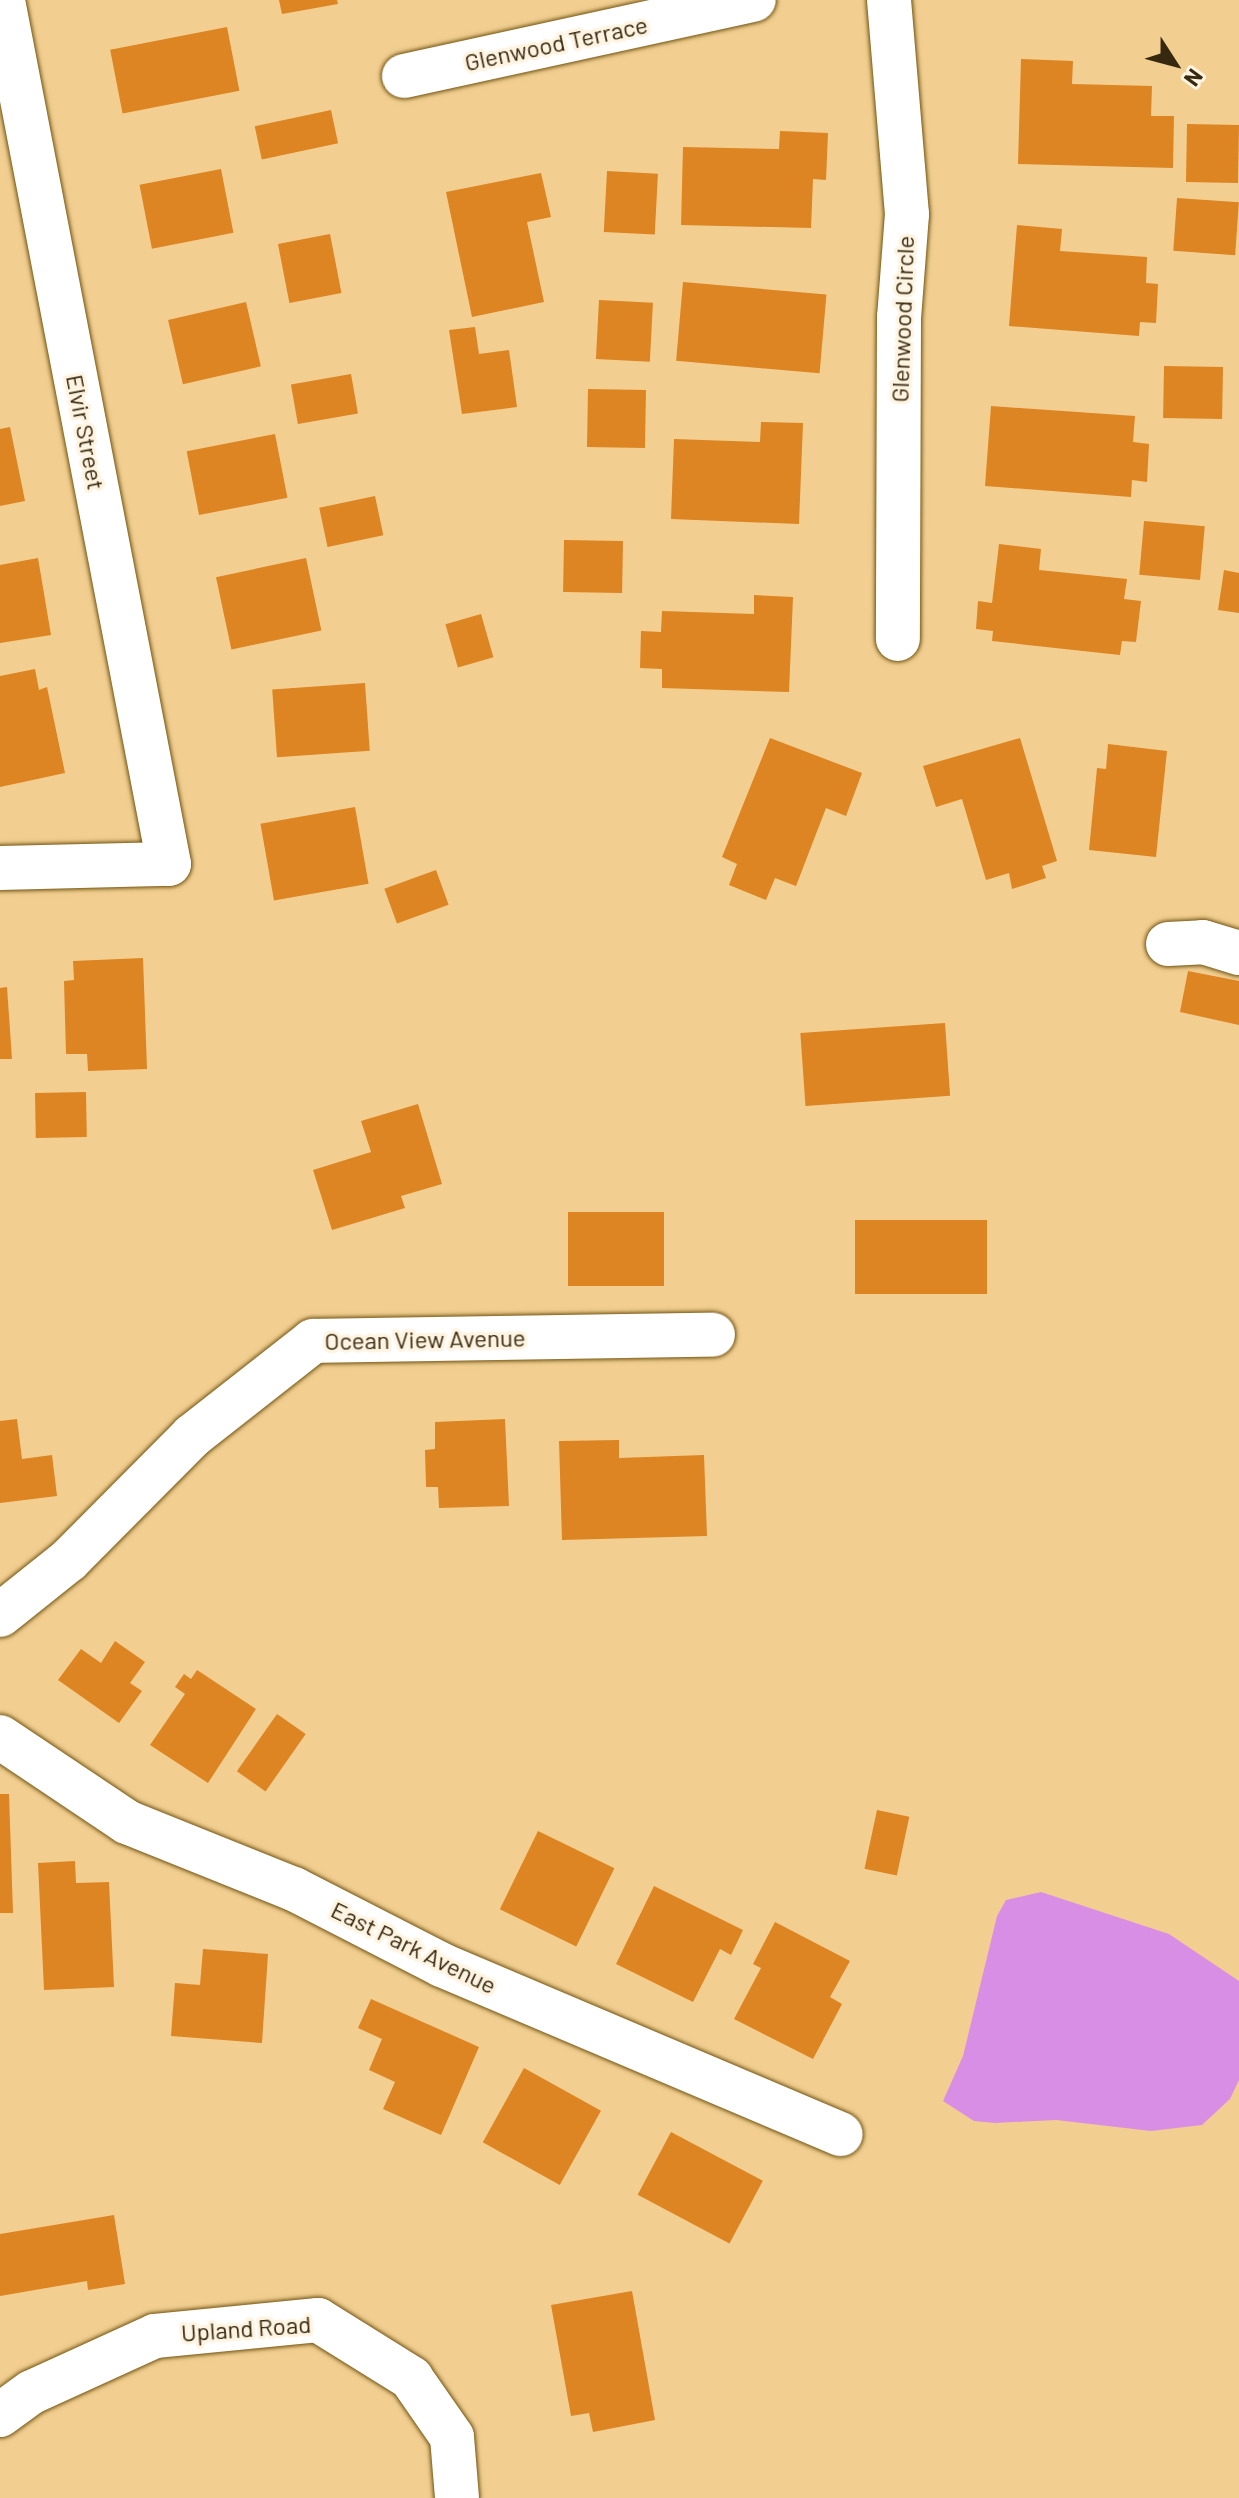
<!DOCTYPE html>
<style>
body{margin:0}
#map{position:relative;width:1239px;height:2498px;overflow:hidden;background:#f2cf91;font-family:Barlow,sans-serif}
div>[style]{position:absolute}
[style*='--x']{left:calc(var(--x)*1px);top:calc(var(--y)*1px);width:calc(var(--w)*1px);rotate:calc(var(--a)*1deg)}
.green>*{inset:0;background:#d98ee5}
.building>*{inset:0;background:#dd8423;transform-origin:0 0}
.roads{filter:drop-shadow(0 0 2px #725412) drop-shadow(0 0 2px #725412)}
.street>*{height:44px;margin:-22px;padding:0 22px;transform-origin:22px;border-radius:22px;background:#fff}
span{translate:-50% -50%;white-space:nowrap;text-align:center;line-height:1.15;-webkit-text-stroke:7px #fff4e2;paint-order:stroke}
.street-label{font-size:24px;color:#36290f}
.north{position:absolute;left:1135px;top:24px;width:80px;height:80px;-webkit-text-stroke:6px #fff4e2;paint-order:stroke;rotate:126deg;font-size:22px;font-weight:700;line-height:32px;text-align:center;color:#36290f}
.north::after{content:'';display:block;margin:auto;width:28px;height:36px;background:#36290f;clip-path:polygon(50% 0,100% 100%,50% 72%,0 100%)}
</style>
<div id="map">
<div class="green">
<div style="clip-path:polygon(1041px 1892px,1169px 1934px,1239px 1981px,1239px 2080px,1230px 2099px,1202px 2125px,1151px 2131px,1056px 2120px,995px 2123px,974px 2121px,943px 2101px,963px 2056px,997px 1916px,1006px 1900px)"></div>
</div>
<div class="building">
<div style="clip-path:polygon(279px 0,337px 0,338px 4px,282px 14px)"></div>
<div style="left:227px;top:27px;width:65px;height:119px;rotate:79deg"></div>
<div style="clip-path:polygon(1021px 59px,1073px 61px,1072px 84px,1152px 86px,1151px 116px,1174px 116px,1173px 168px,1018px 164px)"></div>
<div style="left:331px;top:110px;width:34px;height:78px;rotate:78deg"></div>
<div style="left:1187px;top:124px;width:52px;height:58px;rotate:1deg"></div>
<div style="clip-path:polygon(780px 131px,828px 133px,826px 180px,813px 179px,811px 228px,681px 225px,683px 147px,779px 149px)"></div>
<div style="left:221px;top:169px;width:65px;height:83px;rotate:79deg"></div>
<div style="left:607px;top:171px;width:51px;height:61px;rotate:3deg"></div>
<div style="clip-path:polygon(541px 173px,551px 217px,527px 222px,544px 302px,472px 317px,446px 192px)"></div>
<div style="left:1177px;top:198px;width:62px;height:53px;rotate:4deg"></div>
<div style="clip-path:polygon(1017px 225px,1062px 229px,1060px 251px,1147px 257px,1146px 283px,1158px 284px,1156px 323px,1140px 322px,1139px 336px,1009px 326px)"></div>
<div style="left:330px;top:234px;width:60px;height:53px;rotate:79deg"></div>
<div style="left:683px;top:282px;width:144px;height:79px;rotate:5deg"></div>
<div style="left:599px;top:300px;width:54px;height:59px;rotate:3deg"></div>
<div style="left:246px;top:302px;width:66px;height:80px;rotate:77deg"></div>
<div style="clip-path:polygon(475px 327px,479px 354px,509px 350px,517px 407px,462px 414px,449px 330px)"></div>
<div style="left:1164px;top:366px;width:59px;height:52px;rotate:1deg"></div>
<div style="left:351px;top:374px;width:40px;height:61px;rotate:80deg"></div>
<div style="left:588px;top:389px;width:58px;height:58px;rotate:1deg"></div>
<div style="clip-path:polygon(991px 406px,1135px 416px,1133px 442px,1149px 444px,1147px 482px,1132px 480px,1131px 497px,985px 486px)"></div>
<div style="clip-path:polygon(761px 422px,803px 423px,799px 524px,671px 519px,674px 439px,760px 442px)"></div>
<div style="clip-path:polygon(10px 427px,25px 501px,0 506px,0 429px)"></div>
<div style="left:275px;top:434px;width:65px;height:90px;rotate:79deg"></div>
<div style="left:375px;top:496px;width:40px;height:57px;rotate:78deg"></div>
<div style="left:1144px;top:521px;width:61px;height:54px;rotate:5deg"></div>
<div style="left:564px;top:540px;width:59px;height:52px;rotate:1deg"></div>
<div style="clip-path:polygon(999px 544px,1041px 549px,1039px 570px,1127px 579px,1124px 599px,1141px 601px,1136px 642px,1122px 641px,1120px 655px,992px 641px,993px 631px,976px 629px,978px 601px,992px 603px)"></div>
<div style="clip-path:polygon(38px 558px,51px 635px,0 643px,0 565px)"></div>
<div style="left:306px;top:558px;width:74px;height:92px;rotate:78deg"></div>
<div style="clip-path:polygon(1224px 570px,1239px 573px,1239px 613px,1218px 610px)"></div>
<div style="clip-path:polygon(754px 595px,793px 597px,789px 692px,662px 688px,662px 669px,640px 668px,641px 631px,661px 632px,662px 611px,754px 614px)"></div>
<div style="left:481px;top:614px;width:45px;height:37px;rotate:74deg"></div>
<div style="clip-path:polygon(35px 669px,39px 690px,47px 687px,65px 773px,0 787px,0 676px)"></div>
<div style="left:365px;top:683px;width:68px;height:93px;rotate:86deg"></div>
<div style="clip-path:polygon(770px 738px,862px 773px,846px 816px,826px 808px,796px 886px,775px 878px,766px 900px,729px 885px,737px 864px,722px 857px)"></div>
<div style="clip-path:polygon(1020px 738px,1057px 861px,1042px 866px,1046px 878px,1012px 889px,1009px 873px,986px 880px,962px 799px,936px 807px,923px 766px)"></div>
<div style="clip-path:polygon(1108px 744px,1167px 751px,1156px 857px,1089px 850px,1097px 768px,1106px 769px)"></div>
<div style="left:355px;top:807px;width:78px;height:96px;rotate:80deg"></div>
<div style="left:436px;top:870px;width:37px;height:55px;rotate:70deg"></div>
<div style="clip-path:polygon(143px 958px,147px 1069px,88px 1071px,87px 1054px,66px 1054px,64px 981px,74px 980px,73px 961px)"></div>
<div style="clip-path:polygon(1188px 971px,1239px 981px,1239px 1025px,1180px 1012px)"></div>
<div style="clip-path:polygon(7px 987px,12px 1059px,0 1059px,0 988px)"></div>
<div style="left:945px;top:1023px;width:73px;height:145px;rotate:86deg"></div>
<div style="left:86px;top:1092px;width:45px;height:51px;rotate:89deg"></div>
<div style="clip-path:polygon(418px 1104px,442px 1184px,401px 1196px,405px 1208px,332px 1230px,313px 1170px,371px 1152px,361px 1121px)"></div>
<div style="left:664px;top:1212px;width:74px;height:96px;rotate:90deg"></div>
<div style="left:855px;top:1220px;width:132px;height:74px"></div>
<div style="clip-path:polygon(17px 1419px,22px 1459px,52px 1455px,57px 1496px,0 1503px,0 1421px)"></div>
<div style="clip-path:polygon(505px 1419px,509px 1506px,439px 1508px,438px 1487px,426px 1487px,425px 1450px,435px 1449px,435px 1422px)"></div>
<div style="clip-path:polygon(619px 1440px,619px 1458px,704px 1455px,707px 1536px,562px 1540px,559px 1441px)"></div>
<div style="clip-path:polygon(115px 1641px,145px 1662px,130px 1683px,142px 1691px,119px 1723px,58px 1680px,81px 1649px,101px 1663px)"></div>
<div style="clip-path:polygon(197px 1670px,256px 1709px,208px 1783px,150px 1745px,185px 1694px,175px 1687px,184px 1674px,191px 1679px)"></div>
<div style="left:277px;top:1714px;width:35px;height:70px;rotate:35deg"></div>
<div style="clip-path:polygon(0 1794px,9px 1794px,13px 1913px,0 1913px)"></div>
<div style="left:877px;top:1810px;width:33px;height:60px;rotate:12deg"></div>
<div style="left:538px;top:1831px;width:85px;height:87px;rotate:26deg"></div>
<div style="clip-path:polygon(75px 1861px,76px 1883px,109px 1882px,114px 1987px,44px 1990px,38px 1863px)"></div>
<div style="clip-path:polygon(654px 1886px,743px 1930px,731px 1955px,720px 1949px,693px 2002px,616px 1964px)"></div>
<div style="clip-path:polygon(775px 1922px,850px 1961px,830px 1997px,842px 2004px,813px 2059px,734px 2019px,761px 1968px,753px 1964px)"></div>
<div style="clip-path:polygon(203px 1949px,268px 1954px,262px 2043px,171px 2036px,175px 1983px,200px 1985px)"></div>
<div style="clip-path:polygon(371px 1999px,479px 2047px,441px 2135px,383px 2109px,395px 2082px,369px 2070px,382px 2039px,358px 2028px)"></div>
<div style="left:524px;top:2068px;width:88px;height:85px;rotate:29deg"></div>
<div style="left:671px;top:2132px;width:104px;height:71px;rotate:28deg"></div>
<div style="clip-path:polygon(114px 2215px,125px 2284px,88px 2290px,87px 2281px,0 2296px,0 2234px)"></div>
<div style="clip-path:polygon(632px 2291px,655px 2420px,593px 2432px,589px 2413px,571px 2416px,551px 2305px)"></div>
</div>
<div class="roads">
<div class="street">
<div style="--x:889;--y:0;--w:215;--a:85.2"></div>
<div style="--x:907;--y:214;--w:103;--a:94.4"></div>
<div style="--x:899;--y:317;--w:322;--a:90.2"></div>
<div style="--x:404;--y:76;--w:358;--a:-12.3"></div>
<div style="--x:0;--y:868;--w:169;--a:-1.4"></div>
<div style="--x:169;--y:864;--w:880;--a:-100.88"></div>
<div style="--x:1168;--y:944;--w:35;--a:-3"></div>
<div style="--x:1203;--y:942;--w:38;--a:17"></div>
<div style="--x:0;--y:1615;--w:88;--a:-38.6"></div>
<div style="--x:69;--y:1560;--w:175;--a:-45.2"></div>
<div style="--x:192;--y:1436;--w:154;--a:-38.1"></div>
<div style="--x:313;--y:1341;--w:400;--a:-0.9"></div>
<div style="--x:0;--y:1737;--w:153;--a:33.8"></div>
<div style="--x:127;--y:1822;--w:180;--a:21.9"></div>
<div style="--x:294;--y:1889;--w:166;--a:27.2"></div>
<div style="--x:442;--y:1965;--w:433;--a:23"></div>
<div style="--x:0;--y:2415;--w:39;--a:-36"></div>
<div style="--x:32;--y:2392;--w:135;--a:-24.5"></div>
<div style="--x:155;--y:2336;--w:164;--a:-5.6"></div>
<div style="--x:318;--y:2320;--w:110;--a:31.9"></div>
<div style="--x:411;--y:2378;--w:72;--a:55.2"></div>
<div style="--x:452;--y:2437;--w:61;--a:85.3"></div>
</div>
</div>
<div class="street-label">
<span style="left:556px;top:43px;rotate:-12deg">Glenwood Terrace</span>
<span style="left:902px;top:319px;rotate:-88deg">Glenwood Circle</span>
<span style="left:86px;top:432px;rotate:79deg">Elvir Street</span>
<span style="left:425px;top:1339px;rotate:-1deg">Ocean View Avenue</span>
<span style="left:414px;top:1947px;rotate:26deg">East Park Avenue</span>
<span style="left:246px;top:2328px;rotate:-4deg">Upland Road</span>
</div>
<div class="north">N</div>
</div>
